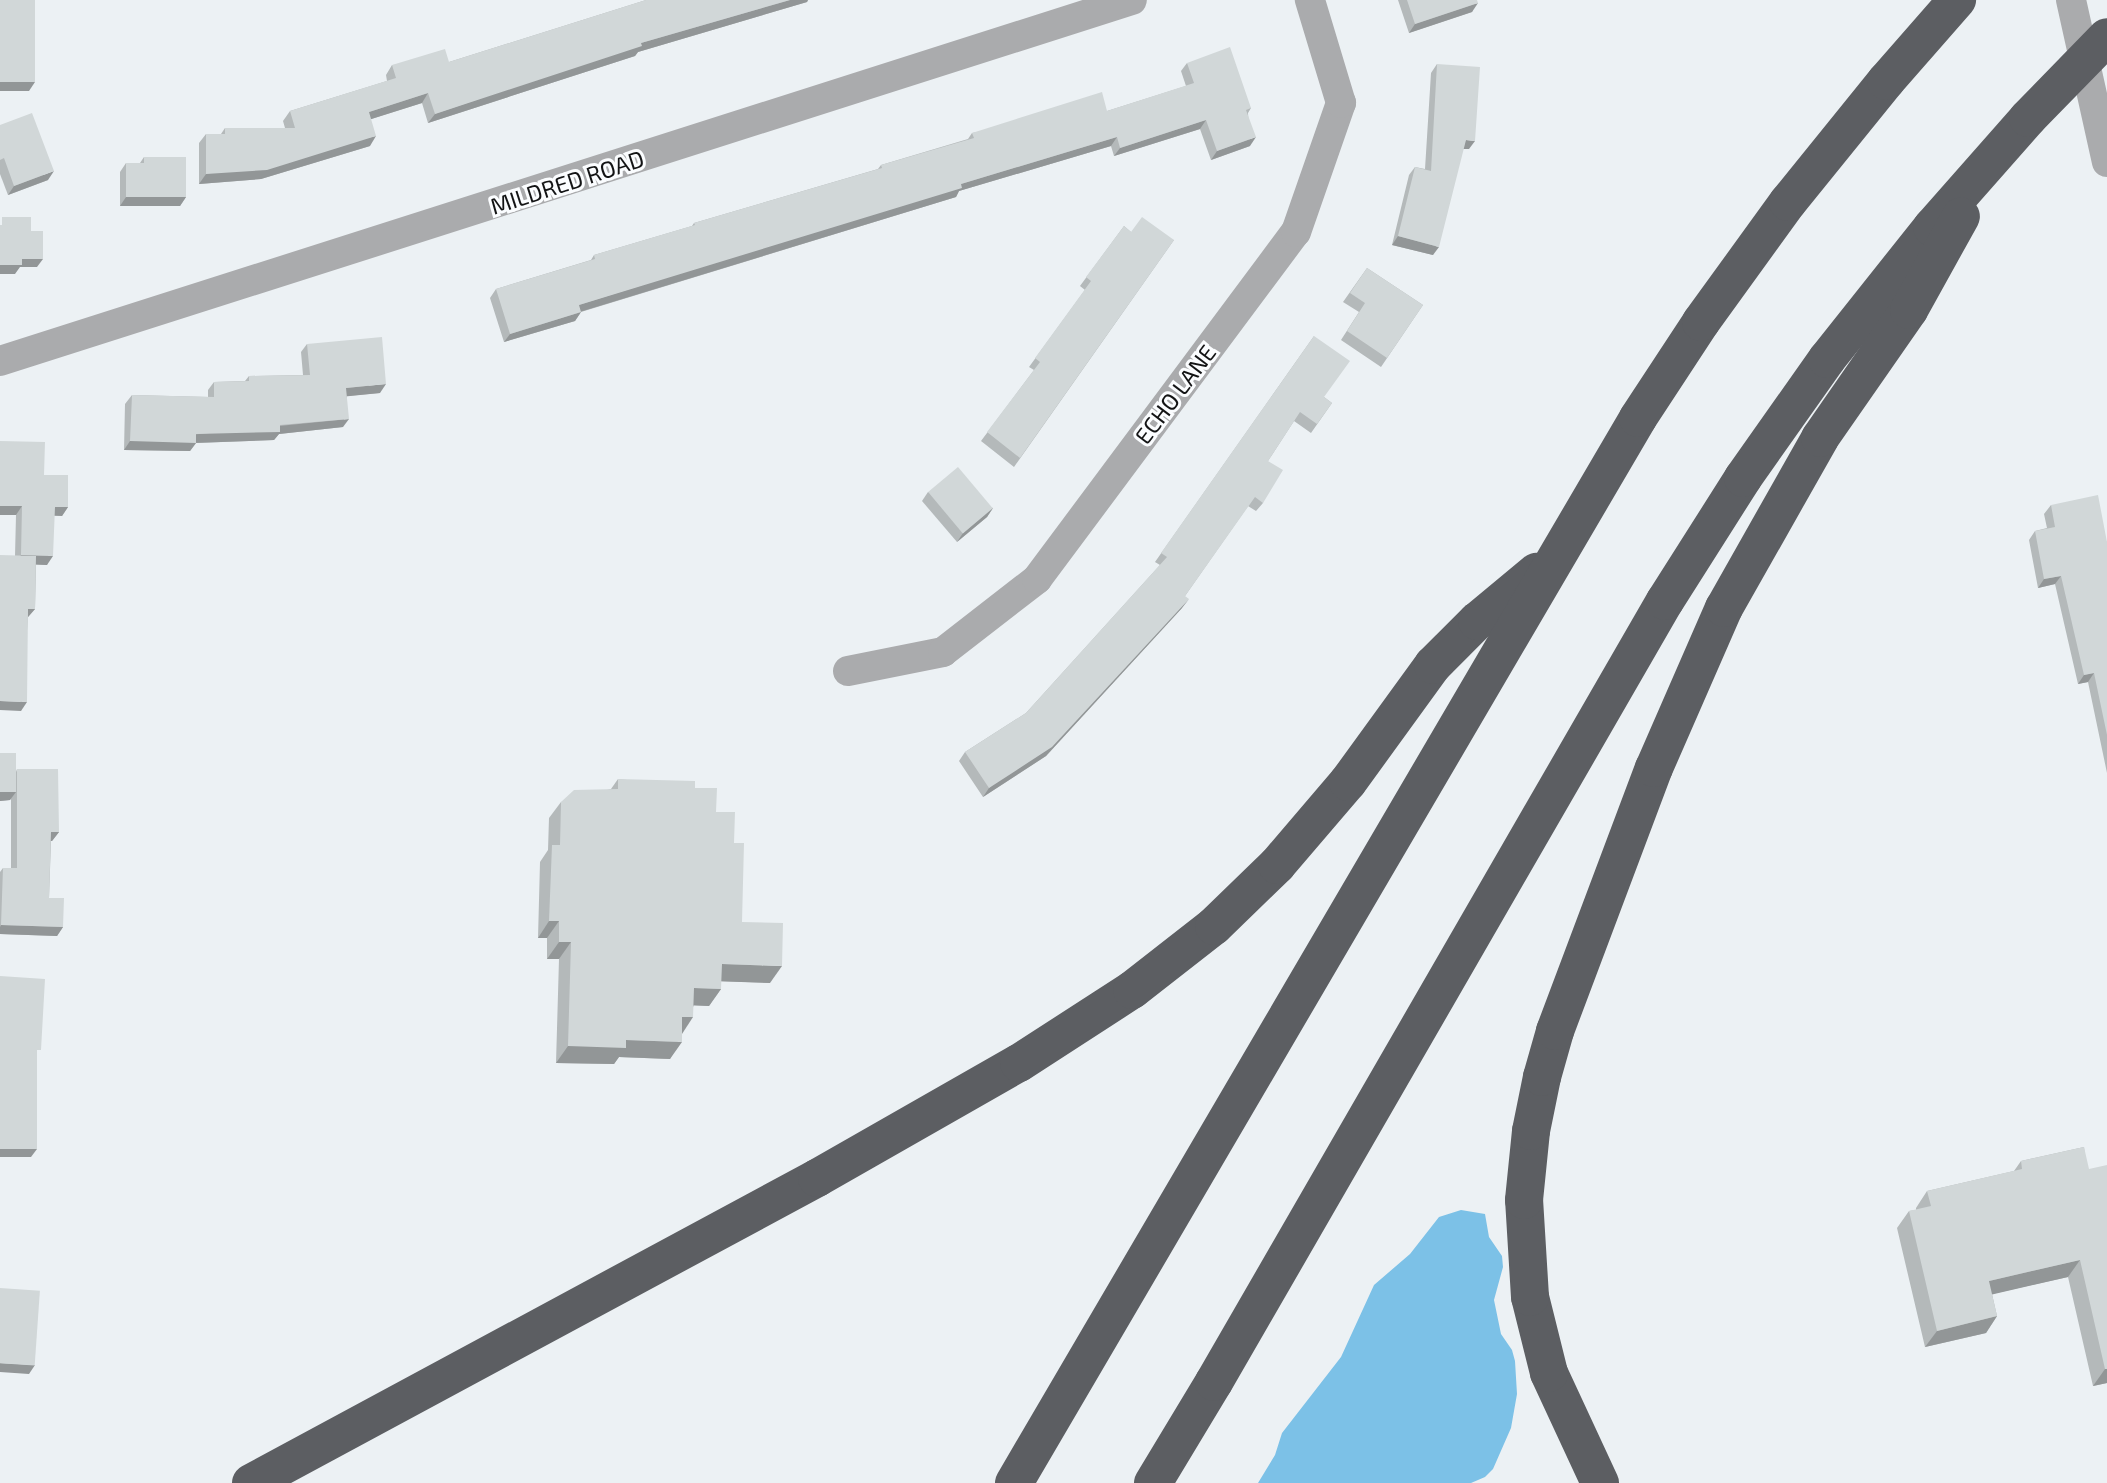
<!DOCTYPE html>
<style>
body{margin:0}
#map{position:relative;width:2107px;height:1483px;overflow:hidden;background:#ecf1f4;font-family:"Exo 2",sans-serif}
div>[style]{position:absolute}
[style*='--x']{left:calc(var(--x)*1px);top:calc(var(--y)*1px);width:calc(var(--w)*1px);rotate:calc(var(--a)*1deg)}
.forest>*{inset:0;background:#7cc1e7}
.minor>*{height:30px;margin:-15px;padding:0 15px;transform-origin:15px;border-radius:15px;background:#aaabad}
.motorway>*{height:38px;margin:-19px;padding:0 19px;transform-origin:19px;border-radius:19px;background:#5c5e62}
.wall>*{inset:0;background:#b4b9ba}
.shaded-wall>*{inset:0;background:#929697}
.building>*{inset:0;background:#d1d7d8;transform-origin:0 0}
span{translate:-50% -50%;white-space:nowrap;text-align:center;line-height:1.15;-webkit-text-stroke:6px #fbfdff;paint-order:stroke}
.street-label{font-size:23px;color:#131415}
</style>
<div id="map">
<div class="forest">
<div style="clip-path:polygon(1461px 1210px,1485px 1214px,1489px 1237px,1502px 1256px,1503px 1267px,1494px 1300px,1501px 1334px,1512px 1350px,1515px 1361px,1517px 1394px,1511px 1428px,1493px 1469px,1485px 1477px,1471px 1483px,1258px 1483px,1275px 1455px,1282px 1433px,1341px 1357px,1374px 1285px,1410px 1254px,1439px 1217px)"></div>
</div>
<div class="minor">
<div style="--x:2071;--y:0;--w:166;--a:77.5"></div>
<div style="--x:0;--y:361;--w:1188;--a:-17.69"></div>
<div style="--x:848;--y:671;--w:97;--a:-11.3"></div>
<div style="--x:943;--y:652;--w:119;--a:-37.8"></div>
<div style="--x:1037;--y:579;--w:433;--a:-53.3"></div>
<div style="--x:1296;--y:232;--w:137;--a:-70.8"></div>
<div style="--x:1341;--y:103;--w:108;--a:-106.8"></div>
</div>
<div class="motorway">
<div style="--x:251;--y:1483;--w:643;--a:-28.32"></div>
<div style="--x:817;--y:1178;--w:232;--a:-29.7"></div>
<div style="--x:1019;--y:1063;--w:135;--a:-32.9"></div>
<div style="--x:1132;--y:990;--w:104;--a:-38"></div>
<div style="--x:1214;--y:926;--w:88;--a:-44.1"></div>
<div style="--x:1277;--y:865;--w:109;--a:-49.5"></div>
<div style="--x:1348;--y:782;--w:145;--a:-54"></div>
<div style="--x:1433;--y:665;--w:62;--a:-45"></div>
<div style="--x:1477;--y:621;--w:77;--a:-39.7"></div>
<div style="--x:1014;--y:1483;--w:1234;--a:-59.63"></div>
<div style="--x:1638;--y:418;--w:115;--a:-56.7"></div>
<div style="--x:1701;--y:322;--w:148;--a:-54.1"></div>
<div style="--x:1788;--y:202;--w:156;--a:-51"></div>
<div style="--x:1886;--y:81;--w:108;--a:-48.8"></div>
<div style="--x:1153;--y:1483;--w:118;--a:-58.9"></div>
<div style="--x:1214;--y:1382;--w:902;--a:-60"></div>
<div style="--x:1665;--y:601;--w:146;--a:-57.6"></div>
<div style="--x:1743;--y:478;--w:146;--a:-54.8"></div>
<div style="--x:1827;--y:359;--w:169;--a:-51.5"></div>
<div style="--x:1932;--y:227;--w:145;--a:-48.6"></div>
<div style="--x:2028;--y:118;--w:113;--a:-45.7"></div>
<div style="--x:1600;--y:1483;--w:121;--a:-114.9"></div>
<div style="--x:1549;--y:1373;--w:78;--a:-104"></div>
<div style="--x:1530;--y:1297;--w:97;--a:-93.5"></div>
<div style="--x:1524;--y:1200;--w:69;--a:-84.2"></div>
<div style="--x:1531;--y:1131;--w:55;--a:-78.5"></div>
<div style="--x:1542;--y:1077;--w:48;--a:-74.2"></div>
<div style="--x:1555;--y:1031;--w:281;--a:-69.4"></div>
<div style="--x:1654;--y:768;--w:175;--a:-66.4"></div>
<div style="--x:1724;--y:608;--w:195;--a:-60.5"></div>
<div style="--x:1820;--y:438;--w:156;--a:-55.2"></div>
<div style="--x:1909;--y:310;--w:107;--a:-61"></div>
</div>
<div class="wall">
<div style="clip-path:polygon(646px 0,808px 0,807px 2px,638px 52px,635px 56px,428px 123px,422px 103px,371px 119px,370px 146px,261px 179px,199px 184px,199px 143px,206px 134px,221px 134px,225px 128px,285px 128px,283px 121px,290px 111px,387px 81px,386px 75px,392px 65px,449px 62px)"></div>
<div style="clip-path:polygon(1398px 0,1477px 0,1472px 12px,1409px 33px)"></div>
<div style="clip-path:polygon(1187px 63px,1251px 108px,1248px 113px,1250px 146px,1211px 160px,1200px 129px,1114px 156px,1111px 146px,959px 191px,956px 197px,581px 312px,575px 321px,504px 342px,490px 298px,496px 289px,591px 260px,594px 255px,692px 226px,694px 223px,878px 169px,881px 165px,968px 139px,972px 133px,1107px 111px,1186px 86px,1181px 71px)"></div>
<div style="clip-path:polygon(1437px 64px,1469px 149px,1463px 149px,1433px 255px,1392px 245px,1409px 175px,1415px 167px,1425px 169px,1431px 73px)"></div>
<div style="clip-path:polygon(0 125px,48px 180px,8px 195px,0 174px)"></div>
<div style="clip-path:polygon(144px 157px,186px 197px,180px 206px,120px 206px,120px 172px,126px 163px,140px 163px)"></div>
<div style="clip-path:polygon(1124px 226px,1131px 232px,1174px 240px,1014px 467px,981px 441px,1034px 370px,1029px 367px,1085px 290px,1080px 286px)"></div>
<div style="clip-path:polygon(1367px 268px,1423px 305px,1381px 367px,1341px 340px,1359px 312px,1343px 302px)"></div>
<div style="clip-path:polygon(1314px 336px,1324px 397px,1332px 403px,1311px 433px,1294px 421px,1268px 461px,1263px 503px,1256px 511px,1248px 506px,1185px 596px,1182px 608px,1046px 756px,983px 797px,959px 761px,965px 752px,1026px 713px,1160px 565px,1155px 562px)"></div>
<div style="clip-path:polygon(307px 344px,380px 393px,347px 396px,343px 427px,279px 434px,274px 440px,196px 443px,190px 451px,124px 450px,125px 404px,132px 395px,208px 397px,208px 390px,214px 382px,245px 381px,249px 376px,303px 375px,301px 352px)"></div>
<div style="clip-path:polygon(0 441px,44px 475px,68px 507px,62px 516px,54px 516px,47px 565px,36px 564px,35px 609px,28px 617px,21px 711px,15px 556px,16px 515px,0 515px)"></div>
<div style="clip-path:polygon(928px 492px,993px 508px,987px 517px,957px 542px,922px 501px)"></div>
<div style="clip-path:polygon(2051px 505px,2107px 542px,2107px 773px,2088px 682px,2078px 684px,2055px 584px,2038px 588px,2029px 540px,2035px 531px,2047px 528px,2044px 514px)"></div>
<div style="clip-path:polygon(0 753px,16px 772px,17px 769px,59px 832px,52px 841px,51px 841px,49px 898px,63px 927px,57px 936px,0 934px,0 872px,3px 868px,11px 868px,11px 798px,10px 800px,0 801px)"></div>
<div style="clip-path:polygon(618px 779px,695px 788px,716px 812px,734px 843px,742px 922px,770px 983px,721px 981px,721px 989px,709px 1006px,694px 1005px,670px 1059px,619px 1057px,614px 1064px,556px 1063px,559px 959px,547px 959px,547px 938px,538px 938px,540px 862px,548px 850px,549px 818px,561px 802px,611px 789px)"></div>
<div style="clip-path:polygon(2084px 1147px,2107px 1383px,2093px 1386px,2068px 1277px,1992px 1294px,1997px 1316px,1986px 1333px,1925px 1347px,1897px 1228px,1909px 1211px,1916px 1210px,1916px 1208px,1927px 1191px,2014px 1171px,2021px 1161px)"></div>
</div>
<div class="shaded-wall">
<div style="clip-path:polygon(790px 0,808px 0,807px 2px,638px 52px,635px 56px,428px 123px,435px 114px,641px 43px)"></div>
<div style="clip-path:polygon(1478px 3px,1472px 12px,1409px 33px,1415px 24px)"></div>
<div style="clip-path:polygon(0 82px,35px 82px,29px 91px,0 91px)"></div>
<div style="clip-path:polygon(428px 93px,422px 103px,362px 122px,369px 112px)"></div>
<div style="clip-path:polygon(1206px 120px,1200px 129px,1114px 156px,1120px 148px)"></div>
<div style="clip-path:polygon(376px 136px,370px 146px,261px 179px,199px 184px,206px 174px)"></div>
<div style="clip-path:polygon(1117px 137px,1111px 146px,959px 191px,956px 197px,573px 314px,579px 305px,961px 184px)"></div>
<div style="clip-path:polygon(1256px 137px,1250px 146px,1211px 160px,1217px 151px)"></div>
<div style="clip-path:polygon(1466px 140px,1475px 141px,1469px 149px,1460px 149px)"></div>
<div style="clip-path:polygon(54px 171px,48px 180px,8px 195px,14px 186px)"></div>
<div style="clip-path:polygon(126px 197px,186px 197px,180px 206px,120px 206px)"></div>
<div style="clip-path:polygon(1398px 236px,1439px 247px,1433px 255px,1392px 245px)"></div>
<div style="clip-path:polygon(22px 259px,43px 259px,37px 267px,20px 267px,15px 274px,0 274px,0 265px)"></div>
<div style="clip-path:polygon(581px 312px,575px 321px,504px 342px,510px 334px)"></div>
<div style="clip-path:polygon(386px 384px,380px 393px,340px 397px,346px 388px)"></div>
<div style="clip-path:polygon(349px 419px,343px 427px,279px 434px,274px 440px,193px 443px,196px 443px,190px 451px,124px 450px,130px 441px)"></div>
<div style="clip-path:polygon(0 506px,22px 506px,16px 515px,0 515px)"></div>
<div style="clip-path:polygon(55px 507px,68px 507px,62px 516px,49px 515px)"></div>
<div style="clip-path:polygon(993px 508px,987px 517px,957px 542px,963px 533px)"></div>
<div style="clip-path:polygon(21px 555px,53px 556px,47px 565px,15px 564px)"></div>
<div style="clip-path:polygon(2061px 576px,2055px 584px,2038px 588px,2044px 579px)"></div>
<div style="clip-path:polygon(1189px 599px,1182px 608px,1046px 756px,983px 797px,989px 788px)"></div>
<div style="clip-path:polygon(28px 609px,35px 609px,28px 617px)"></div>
<div style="clip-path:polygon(2094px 673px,2088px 682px,2078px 684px,2084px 675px)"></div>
<div style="clip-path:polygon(0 701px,27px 702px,21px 711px,0 710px)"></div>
<div style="clip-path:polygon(0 792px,16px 792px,10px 800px,0 801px)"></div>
<div style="clip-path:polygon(51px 832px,59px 832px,52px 841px,45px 841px)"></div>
<div style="clip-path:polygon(549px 921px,559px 921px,547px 938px,538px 938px)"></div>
<div style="clip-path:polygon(1px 925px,63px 927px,57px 936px,0 934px,0 927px)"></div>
<div style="clip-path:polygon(559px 942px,571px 942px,559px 959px,547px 959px)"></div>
<div style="clip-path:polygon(722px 964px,782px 966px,770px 983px,710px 981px)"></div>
<div style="clip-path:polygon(694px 988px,721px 989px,709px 1006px,682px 1005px)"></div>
<div style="clip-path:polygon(682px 1017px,693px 1017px,682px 1034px)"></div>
<div style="clip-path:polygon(626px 1040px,682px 1042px,670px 1059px,619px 1057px,614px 1064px,556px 1063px,568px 1046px)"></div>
<div style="clip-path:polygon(0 1149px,37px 1149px,31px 1157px,0 1157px)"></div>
<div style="clip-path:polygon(2080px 1260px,2068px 1277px,1977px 1298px,1989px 1281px)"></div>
<div style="clip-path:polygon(1997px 1316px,1986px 1333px,1925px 1347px,1937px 1331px)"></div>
<div style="clip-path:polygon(0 1363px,35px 1365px,29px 1374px,0 1372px)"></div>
<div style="clip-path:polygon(2105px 1369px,2107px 1369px,2107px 1383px,2093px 1386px)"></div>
</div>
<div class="building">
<div style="left:0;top:0;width:35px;height:82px"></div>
<div style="clip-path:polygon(646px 0,790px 0,641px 43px,642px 46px,435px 114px,428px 93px,369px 112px,376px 136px,267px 170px,206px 174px,206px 134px,225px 134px,225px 128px,295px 128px,290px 111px,396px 78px,392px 65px,445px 49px,449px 62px)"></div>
<div style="clip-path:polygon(1407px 0,1477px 0,1478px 3px,1415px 24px)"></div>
<div style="clip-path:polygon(1230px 47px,1251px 108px,1246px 110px,1256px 137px,1217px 151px,1206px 120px,1120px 148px,1117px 137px,961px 184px,962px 188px,579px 305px,581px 312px,510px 334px,496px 289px,595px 259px,594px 255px,695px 225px,694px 223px,882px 168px,881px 165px,974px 138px,972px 133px,1102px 92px,1107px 111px,1194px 83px,1187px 63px)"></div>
<div style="clip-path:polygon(1437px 64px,1480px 67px,1475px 141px,1466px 140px,1439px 247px,1398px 236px,1415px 167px,1431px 171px)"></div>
<div style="clip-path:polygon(32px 113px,54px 171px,14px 186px,4px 158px,0 160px,0 125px)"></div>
<div style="clip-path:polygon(144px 157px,186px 157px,186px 197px,126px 197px,126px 163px,144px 163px)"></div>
<div style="clip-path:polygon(2px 217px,31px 217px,31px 231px,43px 231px,43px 259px,22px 259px,22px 265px,0 265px,0 225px,2px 225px)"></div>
<div style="clip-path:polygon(1142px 217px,1174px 240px,1020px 458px,987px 432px,1040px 362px,1035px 358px,1091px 281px,1086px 277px,1124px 226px,1131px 232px)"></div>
<div style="clip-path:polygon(1367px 268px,1423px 305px,1387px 358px,1347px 331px,1365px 303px,1350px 293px)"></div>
<div style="clip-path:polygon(1314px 336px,1350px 361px,1324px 397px,1332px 403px,1317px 424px,1300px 412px,1268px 461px,1283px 470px,1263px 503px,1255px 497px,1185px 596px,1189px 599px,1052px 747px,989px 788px,965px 752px,1026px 713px,1167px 557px,1161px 553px)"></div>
<div style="clip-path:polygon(382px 337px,386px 384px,346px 388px,349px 419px,280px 425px,280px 432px,196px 434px,196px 443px,130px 441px,132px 395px,214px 397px,214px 382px,249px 381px,249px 376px,310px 375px,307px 344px)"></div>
<div style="clip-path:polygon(0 441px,45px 442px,44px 475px,68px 475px,68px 507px,55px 507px,53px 556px,21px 555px,22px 506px,0 506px)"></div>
<div style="left:958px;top:467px;width:54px;height:39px;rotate:50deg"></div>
<div style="clip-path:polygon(2098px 495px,2107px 542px,2107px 735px,2094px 673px,2084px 675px,2061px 576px,2044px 579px,2035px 531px,2055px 527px,2051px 505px)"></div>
<div style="clip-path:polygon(0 555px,36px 556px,35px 609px,28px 609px,27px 702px,0 701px)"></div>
<div style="left:0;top:753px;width:16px;height:39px"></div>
<div style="clip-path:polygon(17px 769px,58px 769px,59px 832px,51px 832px,49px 898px,64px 898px,63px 927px,1px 925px,3px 868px,17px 868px)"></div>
<div style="clip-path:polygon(618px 779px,695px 781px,695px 788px,717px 788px,716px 812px,735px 812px,734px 843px,744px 843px,742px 922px,783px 923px,782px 966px,722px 964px,721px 989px,694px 988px,693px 1017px,682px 1017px,682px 1042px,626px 1040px,626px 1048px,568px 1046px,571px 942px,559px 942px,559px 921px,549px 921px,552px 845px,560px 845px,561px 802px,574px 790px,618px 789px)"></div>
<div style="clip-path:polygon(0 976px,45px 979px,41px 1050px,37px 1050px,37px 1149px,0 1149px)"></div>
<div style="clip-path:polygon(2084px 1147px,2089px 1169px,2107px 1165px,2107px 1369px,2105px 1369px,2080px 1260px,1989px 1281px,1997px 1316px,1937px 1331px,1909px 1211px,1931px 1206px,1927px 1191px,2022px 1169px,2021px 1161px)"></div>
<div style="left:0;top:1288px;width:40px;height:75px;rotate:4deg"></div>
</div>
<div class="street-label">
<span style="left:567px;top:182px;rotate:-18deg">MILDRED ROAD</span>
<span style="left:1175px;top:394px;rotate:-53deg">ECHO LANE</span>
</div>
</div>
